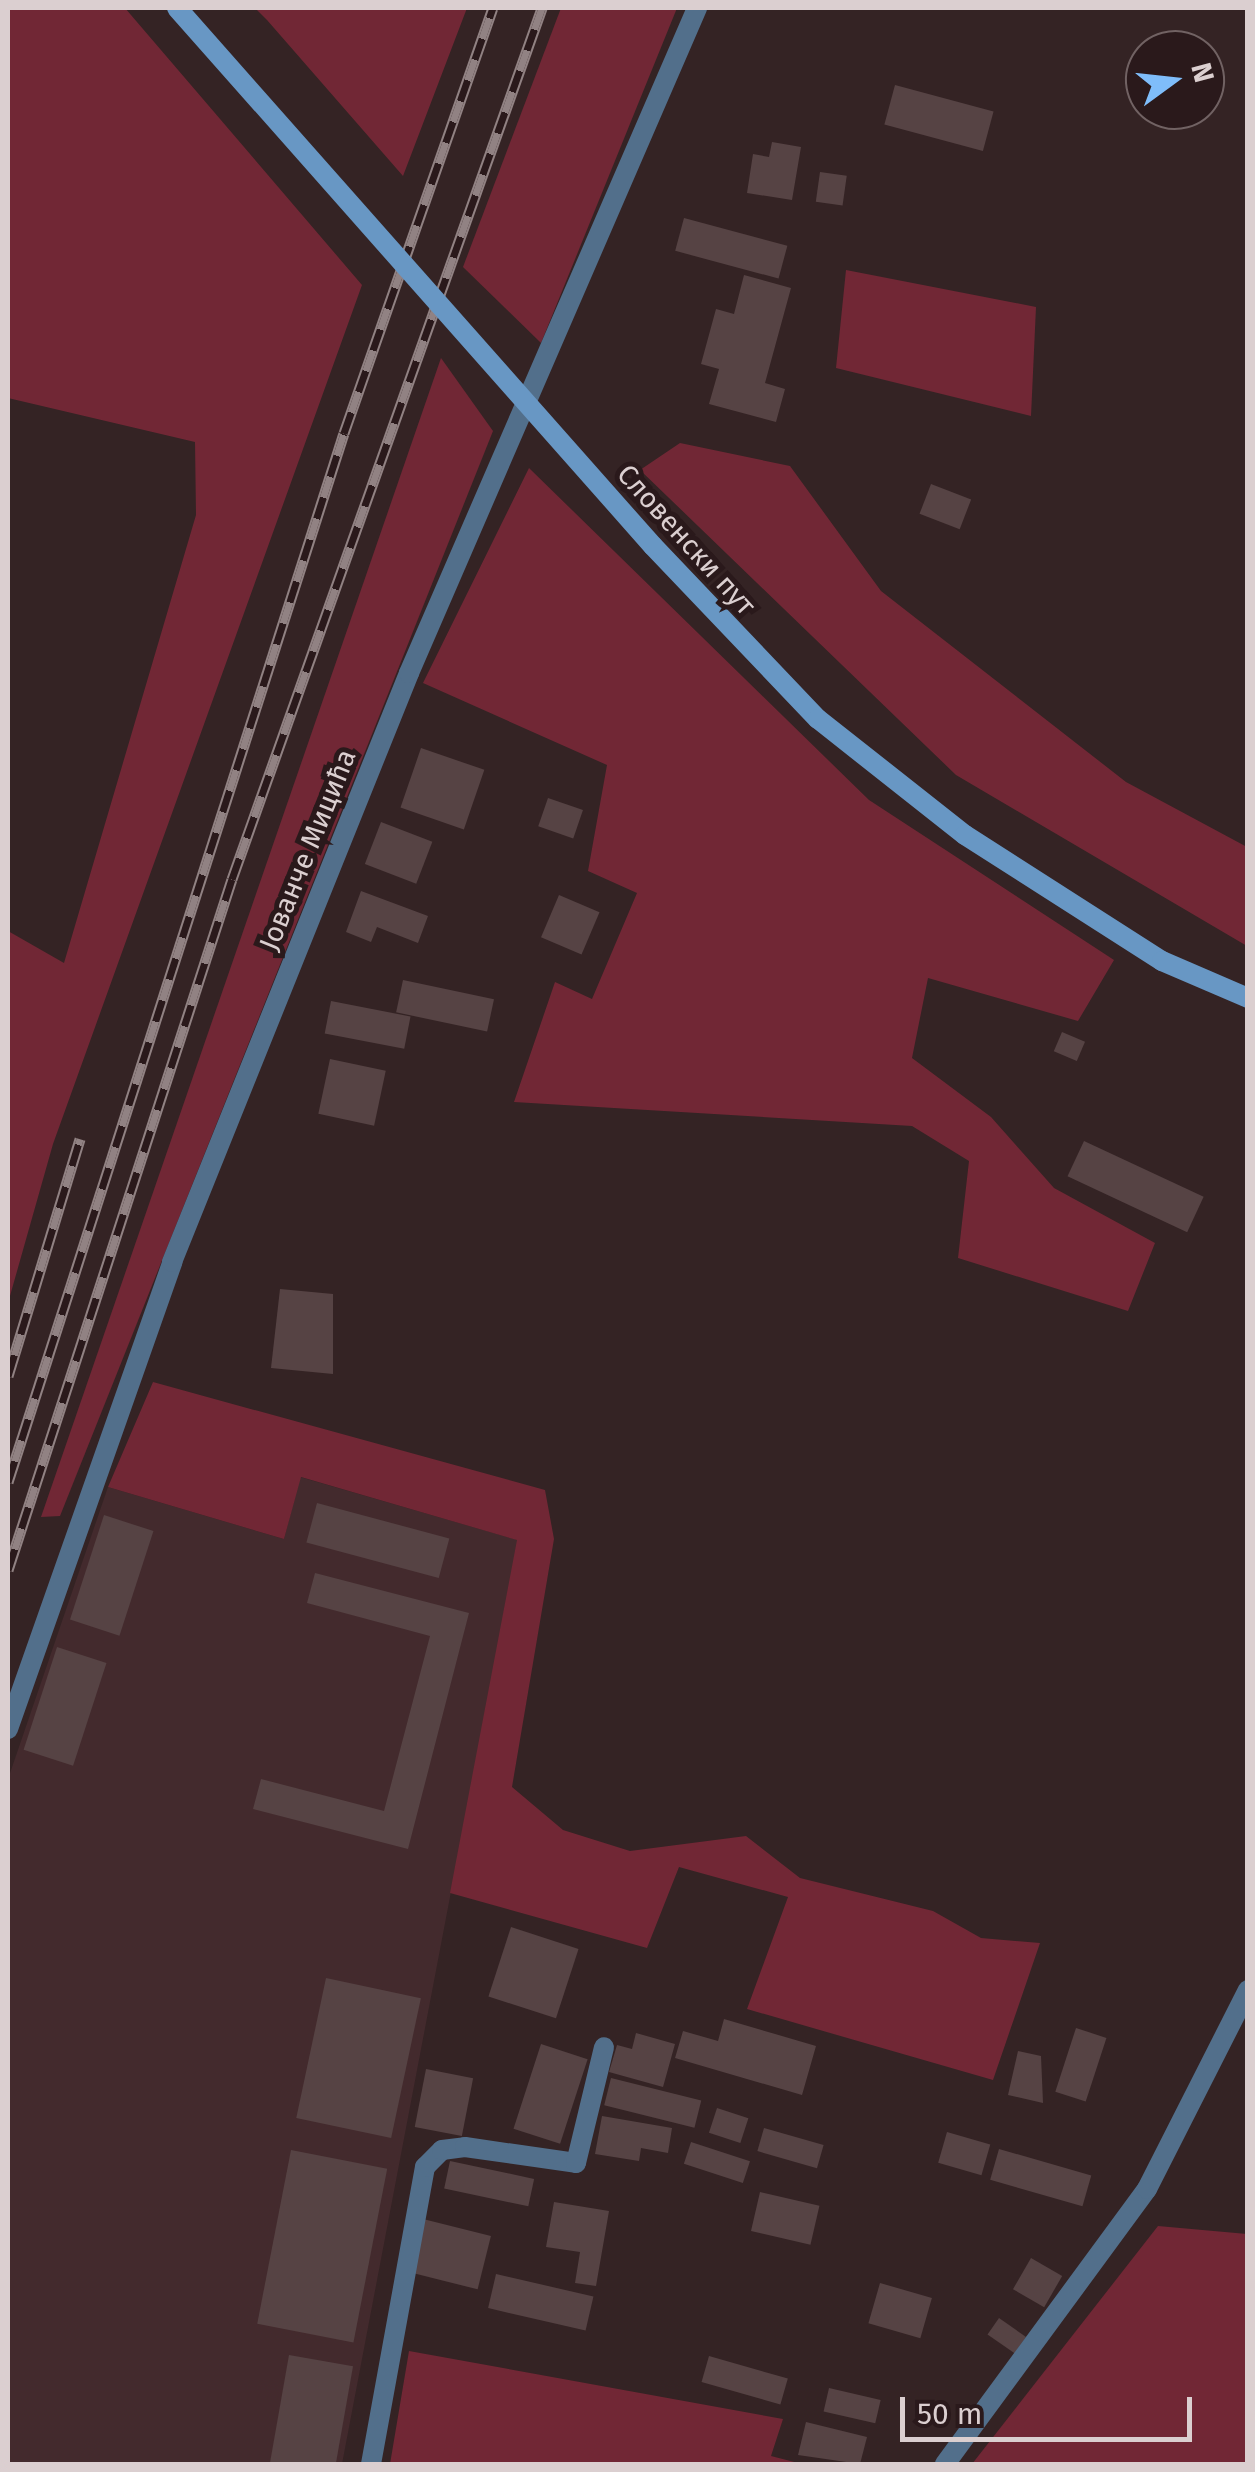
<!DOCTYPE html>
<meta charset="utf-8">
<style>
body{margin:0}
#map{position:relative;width:1255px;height:2472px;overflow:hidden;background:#342324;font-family:"Fira Sans",sans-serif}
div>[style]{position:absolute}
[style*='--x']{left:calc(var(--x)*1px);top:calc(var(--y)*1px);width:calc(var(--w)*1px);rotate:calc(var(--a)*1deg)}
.built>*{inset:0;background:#432a2d}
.green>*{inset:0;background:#712735}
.building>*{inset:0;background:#564344;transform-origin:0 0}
.street>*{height:20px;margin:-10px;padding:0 10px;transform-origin:10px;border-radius:10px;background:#526f8b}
.secondary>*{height:20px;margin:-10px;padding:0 10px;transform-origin:10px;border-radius:10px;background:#6897c4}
.rail>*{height:11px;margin-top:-5.5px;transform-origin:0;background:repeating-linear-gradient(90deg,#2a191b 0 22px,#918283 0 44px);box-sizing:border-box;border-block:2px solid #918283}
.secondary-bridge>*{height:20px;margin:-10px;padding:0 10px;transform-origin:10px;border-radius:10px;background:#6897c4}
span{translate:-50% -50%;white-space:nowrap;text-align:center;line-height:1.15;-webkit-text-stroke:10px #2a191b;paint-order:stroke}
.street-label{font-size:28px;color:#dbcfd0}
.frame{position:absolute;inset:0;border:10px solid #dbcfd0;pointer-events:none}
.north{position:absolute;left:1125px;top:30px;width:100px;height:100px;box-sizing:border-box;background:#2a191b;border:2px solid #716263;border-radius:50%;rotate:75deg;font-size:28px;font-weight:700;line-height:40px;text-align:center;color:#dbcfd0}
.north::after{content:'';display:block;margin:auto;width:35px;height:45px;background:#7fbdfa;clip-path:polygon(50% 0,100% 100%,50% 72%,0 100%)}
.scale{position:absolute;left:900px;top:2397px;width:292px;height:45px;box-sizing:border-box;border:5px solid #dbcfd0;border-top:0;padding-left:12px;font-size:30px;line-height:35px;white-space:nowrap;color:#dbcfd0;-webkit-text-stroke:8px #2a191b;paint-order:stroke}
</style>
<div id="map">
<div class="built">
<div style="clip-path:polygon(300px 1477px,518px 1540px,342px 2464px,8px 2464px,8px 1779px,108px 1487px,284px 1539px)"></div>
</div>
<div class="green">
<div style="clip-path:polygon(8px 8px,125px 8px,362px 285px,53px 1144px,8px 1303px,8px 931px,64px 963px,196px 515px,195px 442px,8px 398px)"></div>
<div style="clip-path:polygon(255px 8px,467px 8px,403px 176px,267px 20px)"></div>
<div style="clip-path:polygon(561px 8px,677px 8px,541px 343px,463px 267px)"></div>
<div style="clip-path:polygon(846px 270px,1036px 307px,1031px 416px,836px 368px)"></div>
<div style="clip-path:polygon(441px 358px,493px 431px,60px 1516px,41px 1517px)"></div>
<div style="clip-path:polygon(680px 443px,790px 466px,881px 591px,1126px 782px,1247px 847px,1247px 946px,956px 775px,640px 470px)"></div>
<div style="clip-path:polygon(529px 468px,869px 800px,1114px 960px,1078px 1021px,928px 978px,912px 1058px,991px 1117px,1054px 1188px,1155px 1243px,1128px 1311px,958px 1258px,969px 1161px,912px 1126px,514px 1102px,555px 982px,592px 999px,637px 893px,588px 871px,607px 765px,423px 683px)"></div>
<div style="clip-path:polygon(153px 1382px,545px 1490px,554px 1539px,512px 1787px,563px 1830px,630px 1851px,746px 1836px,800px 1878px,933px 1911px,981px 1938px,1040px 1943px,993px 2080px,747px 2009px,788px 1897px,679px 1867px,647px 1948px,450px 1893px,517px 1540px,301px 1477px,284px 1539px,108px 1487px)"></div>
<div style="clip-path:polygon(1158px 2226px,1247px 2234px,1247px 2464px,972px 2464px)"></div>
<div style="clip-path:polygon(409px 2351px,783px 2419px,771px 2456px,802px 2464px,390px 2464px)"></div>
</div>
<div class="building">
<div style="left:895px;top:85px;width:102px;height:41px;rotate:15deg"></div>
<div style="clip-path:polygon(772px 142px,801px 147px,792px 200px,747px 193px,753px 154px,769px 157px)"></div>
<div style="left:820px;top:172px;width:27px;height:30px;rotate:8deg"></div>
<div style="left:684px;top:218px;width:107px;height:34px;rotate:15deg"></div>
<div style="clip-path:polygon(744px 275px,791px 288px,765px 383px,785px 389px,776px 422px,709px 404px,719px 369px,701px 364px,716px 309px,734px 314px)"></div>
<div style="left:931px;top:484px;width:43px;height:32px;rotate:21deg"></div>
<div style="left:421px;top:748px;width:67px;height:63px;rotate:19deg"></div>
<div style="left:548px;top:798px;width:37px;height:30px;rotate:19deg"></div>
<div style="left:381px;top:822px;width:55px;height:45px;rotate:21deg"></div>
<div style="clip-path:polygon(361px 891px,428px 916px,418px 943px,377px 927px,371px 942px,346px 932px)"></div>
<div style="left:559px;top:895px;width:44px;height:46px;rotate:23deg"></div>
<div style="left:403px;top:980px;width:93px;height:33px;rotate:12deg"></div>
<div style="left:331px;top:1001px;width:81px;height:33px;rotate:11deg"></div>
<div style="left:1062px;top:1032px;width:25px;height:21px;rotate:23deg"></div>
<div style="left:330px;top:1059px;width:57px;height:56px;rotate:12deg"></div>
<div style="left:1084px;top:1141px;width:132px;height:39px;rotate:25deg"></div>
<div style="clip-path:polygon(280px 1289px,333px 1294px,333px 1374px,271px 1368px)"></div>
<div style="left:317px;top:1503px;width:137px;height:41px;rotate:15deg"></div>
<div style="left:104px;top:1515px;width:52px;height:110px;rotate:18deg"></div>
<div style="clip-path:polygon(315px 1573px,469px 1613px,408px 1849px,253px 1809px,261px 1779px,384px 1811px,430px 1636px,307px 1603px)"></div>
<div style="left:57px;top:1647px;width:52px;height:108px;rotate:18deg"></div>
<div style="left:511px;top:1927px;width:71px;height:73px;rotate:18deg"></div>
<div style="left:326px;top:1978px;width:97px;height:143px;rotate:12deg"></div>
<div style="clip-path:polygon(724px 2019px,816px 2046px,802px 2095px,675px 2058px,683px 2031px,718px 2041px)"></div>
<div style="left:1076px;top:2028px;width:32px;height:67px;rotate:18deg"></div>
<div style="clip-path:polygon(636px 2033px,675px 2044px,663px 2087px,609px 2072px,617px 2045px,632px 2049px)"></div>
<div style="left:541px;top:2044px;width:49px;height:89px;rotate:18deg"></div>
<div style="clip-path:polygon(1018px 2051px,1041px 2056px,1043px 2103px,1008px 2095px)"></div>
<div style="left:426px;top:2069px;width:48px;height:59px;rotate:11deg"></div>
<div style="left:611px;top:2078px;width:93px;height:28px;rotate:14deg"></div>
<div style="left:717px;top:2108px;width:33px;height:26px;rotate:18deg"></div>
<div style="clip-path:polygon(602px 2116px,672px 2128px,668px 2153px,641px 2148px,639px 2161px,595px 2154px)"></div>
<div style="left:764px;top:2128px;width:62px;height:24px;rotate:16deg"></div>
<div style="left:947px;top:2132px;width:45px;height:32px;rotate:16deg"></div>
<div style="left:691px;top:2142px;width:62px;height:23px;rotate:18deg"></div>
<div style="left:999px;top:2149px;width:96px;height:32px;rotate:16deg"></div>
<div style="left:291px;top:2150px;width:98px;height:177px;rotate:11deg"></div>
<div style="left:450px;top:2161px;width:86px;height:28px;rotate:12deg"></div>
<div style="left:760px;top:2192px;width:61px;height:40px;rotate:13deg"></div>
<div style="clip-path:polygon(554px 2202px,609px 2211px,596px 2286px,575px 2283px,580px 2252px,546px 2247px)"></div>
<div style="left:423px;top:2219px;width:70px;height:55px;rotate:14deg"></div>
<div style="left:1031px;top:2258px;width:36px;height:36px;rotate:30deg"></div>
<div style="left:496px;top:2274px;width:100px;height:35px;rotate:13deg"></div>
<div style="left:880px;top:2283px;width:54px;height:42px;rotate:16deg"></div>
<div style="left:999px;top:2318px;width:33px;height:20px;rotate:35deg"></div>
<div style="left:289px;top:2355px;width:65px;height:111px;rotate:10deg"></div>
<div style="left:709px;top:2356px;width:82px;height:27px;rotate:16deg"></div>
<div style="left:829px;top:2388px;width:53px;height:24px;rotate:13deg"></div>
<div style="clip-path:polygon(806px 2422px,867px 2437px,860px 2464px,798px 2455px)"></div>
</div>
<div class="street">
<div style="--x:8;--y:1729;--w:495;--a:-70.6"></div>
<div style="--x:172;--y:1262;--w:635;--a:-68.08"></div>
<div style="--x:409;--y:673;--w:725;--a:-66.58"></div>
<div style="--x:371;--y:2464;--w:302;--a:-79.7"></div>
<div style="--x:425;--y:2167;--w:24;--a:-45"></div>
<div style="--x:442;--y:2150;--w:23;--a:-7"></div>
<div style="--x:465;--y:2147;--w:112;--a:8.2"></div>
<div style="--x:576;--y:2163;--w:119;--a:-76.4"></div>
<div style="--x:945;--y:2464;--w:341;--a:-53.7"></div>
<div style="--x:1147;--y:2189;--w:223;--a:-63.1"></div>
</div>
<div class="secondary">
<div style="--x:653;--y:546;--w:239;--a:46.4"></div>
<div style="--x:818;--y:719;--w:187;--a:38.3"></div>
<div style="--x:965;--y:835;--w:234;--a:32.6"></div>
<div style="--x:1162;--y:961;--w:94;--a:23.3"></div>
</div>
<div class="rail">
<div style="--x:8;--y:1376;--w:248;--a:-73.1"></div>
<div style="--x:8;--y:1482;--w:1101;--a:-72.24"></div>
<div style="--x:344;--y:433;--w:450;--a:-70.7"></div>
<div style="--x:8;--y:1570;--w:726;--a:-72.04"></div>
<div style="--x:232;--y:879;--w:925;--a:-70.41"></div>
</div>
<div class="secondary-bridge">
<div style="--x:177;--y:8;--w:718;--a:48.5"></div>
</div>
<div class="street-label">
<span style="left:686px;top:540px;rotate:48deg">Словенски пут</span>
<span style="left:308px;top:850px;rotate:-68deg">Јованче Мицића</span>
</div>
<div class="frame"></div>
<div class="north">N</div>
<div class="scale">50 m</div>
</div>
